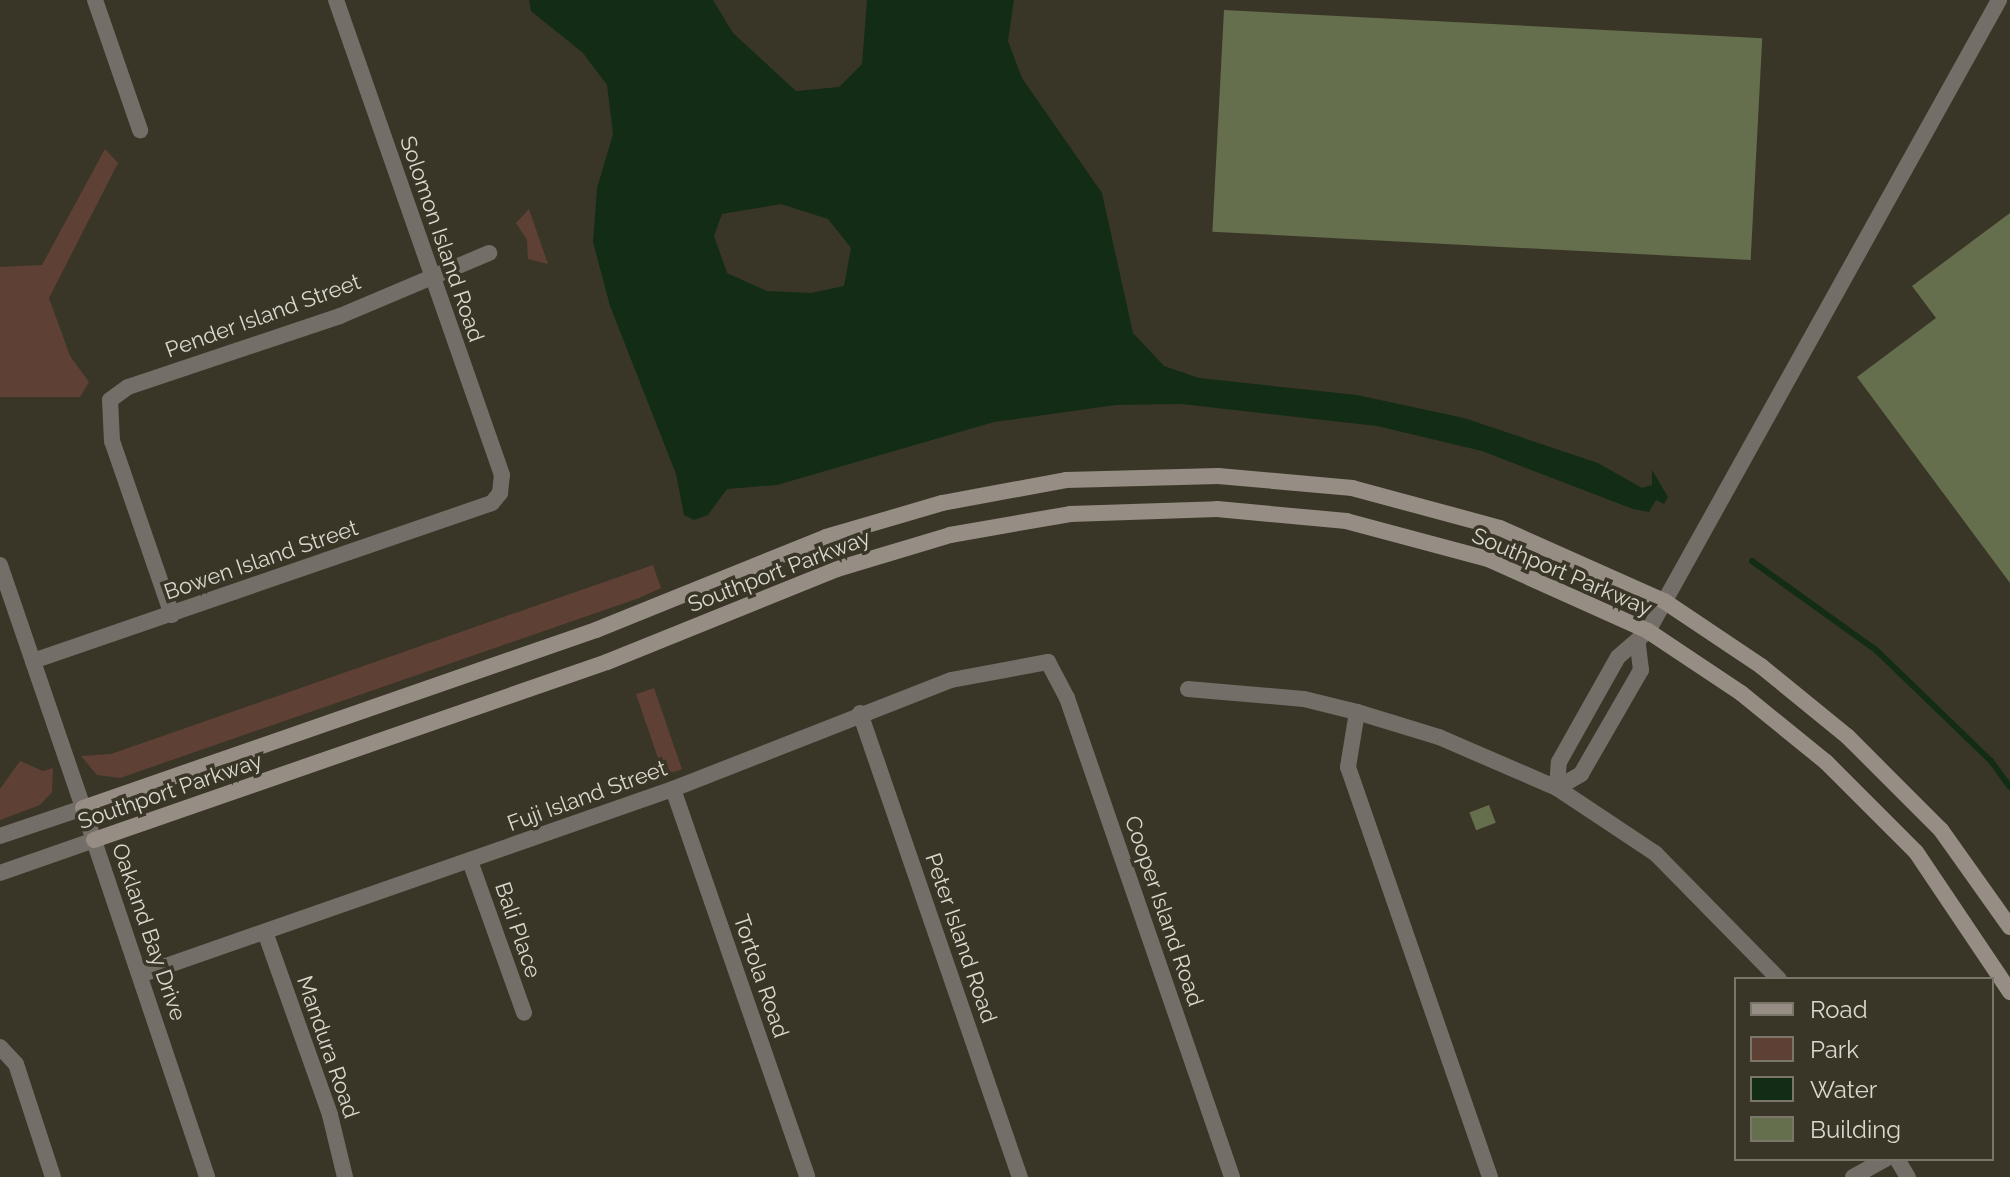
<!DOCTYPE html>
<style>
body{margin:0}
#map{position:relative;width:2010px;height:1177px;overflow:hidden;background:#3a3627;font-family:Raleway,sans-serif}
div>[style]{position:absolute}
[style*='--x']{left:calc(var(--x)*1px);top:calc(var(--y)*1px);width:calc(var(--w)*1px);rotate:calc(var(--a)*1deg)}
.green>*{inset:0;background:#5e4035;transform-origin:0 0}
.water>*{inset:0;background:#132c16}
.stream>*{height:6px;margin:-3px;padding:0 3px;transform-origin:3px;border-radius:3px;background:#132c16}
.building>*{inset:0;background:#666f4d;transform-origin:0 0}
.minor>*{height:16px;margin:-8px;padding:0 8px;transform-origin:8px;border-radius:8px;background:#746e68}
.tertiary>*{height:16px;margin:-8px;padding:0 8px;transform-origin:8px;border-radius:8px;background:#746e68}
.secondary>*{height:16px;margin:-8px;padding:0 8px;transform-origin:8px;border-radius:8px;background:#968d84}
span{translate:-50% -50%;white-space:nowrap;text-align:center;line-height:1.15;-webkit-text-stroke:7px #3a3627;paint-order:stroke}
.street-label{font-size:22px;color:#dad7ce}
.legend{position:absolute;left:1734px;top:977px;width:260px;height:184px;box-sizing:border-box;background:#3a3627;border:2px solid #7a766a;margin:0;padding:10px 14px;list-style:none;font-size:24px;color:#dad7ce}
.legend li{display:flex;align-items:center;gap:16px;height:40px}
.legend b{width:40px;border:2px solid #7a766a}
</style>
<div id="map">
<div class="green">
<div style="clip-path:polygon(105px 149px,118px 163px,49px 298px,70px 356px,89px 382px,80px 397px,0 397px,0 267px,42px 265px)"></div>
<div style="clip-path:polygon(529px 209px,548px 264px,528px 259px,527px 240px,516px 223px)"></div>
<div style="clip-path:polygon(653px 565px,661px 588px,639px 598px,120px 778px,97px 775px,81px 756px,111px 754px)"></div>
<div style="left:654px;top:688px;width:86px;height:19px;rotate:71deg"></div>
<div style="clip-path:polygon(20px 761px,43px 771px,53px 768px,52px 792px,40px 805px,0 820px,0 789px)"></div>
</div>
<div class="water">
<div style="clip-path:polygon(evenodd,529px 0,713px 0,733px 33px,796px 91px,839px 87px,862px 64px,867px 0,1014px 0,1008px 41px,1022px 78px,1102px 193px,1133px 333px,1164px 366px,1199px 378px,1357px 395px,1464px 418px,1598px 463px,1642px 488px,1652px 485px,1652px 470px,1668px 497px,1664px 504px,1656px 500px,1649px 512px,1633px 509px,1482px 451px,1377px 426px,1181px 404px,1116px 405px,994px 422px,777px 485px,727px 489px,708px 515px,694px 520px,684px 515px,676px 474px,610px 306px,593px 242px,597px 188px,613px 134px,607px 85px,583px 53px,531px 11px,529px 0,781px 204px,828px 219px,851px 248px,844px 286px,811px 293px,767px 291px,727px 273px,714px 236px,722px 214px,781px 204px)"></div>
</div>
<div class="stream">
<div style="--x:1752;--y:561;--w:153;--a:35.7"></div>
<div style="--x:1876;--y:650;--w:160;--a:44"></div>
<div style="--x:1991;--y:761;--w:32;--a:54"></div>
</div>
<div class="building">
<div style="left:1224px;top:10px;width:539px;height:222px;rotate:3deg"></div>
<div style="clip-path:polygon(2010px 213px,2010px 583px,1857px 377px,1936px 318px,1912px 286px)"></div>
<div style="left:1489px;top:805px;width:19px;height:21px;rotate:69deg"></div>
</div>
<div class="minor">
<div style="--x:95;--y:0;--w:138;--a:70.9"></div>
<div style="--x:0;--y:565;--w:257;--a:71.1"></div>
<div style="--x:172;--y:615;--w:184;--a:-109"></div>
<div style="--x:112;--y:441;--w:41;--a:-92.8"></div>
<div style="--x:110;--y:400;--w:22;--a:-36"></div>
<div style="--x:128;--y:387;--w:224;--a:-18.5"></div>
<div style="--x:340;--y:316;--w:162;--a:-22.9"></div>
<div style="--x:33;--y:661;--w:485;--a:-19"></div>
<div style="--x:492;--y:503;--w:13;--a:-51"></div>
<div style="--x:500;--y:493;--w:18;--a:-84"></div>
<div style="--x:502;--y:475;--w:503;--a:-109.26"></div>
<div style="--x:1188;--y:689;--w:116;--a:4.9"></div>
<div style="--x:1304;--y:699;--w:55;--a:13.8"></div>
<div style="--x:1357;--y:712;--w:56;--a:99.3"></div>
<div style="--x:1348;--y:767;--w:434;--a:70.9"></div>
<div style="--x:1357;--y:712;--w:86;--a:17"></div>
<div style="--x:1439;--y:737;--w:129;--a:23.4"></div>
<div style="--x:1557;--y:788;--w:118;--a:33.6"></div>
<div style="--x:1655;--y:853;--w:177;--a:45.5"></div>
<div style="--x:860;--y:713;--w:491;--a:71"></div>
<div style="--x:1557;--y:788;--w:26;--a:-86"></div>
<div style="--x:1559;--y:762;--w:120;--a:-60.7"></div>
<div style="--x:1618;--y:657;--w:40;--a:-41"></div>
<div style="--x:1648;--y:631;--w:722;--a:-60.91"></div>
<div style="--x:1557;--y:788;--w:28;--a:-30"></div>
<div style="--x:1581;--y:774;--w:120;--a:-60"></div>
<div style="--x:1641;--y:670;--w:25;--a:-97"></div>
<div style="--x:673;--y:789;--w:410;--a:70.9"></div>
<div style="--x:470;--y:861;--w:161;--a:70.4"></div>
<div style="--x:265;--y:932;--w:194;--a:70.4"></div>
<div style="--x:330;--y:1115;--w:64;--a:76.4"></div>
<div style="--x:140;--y:975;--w:565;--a:-19.24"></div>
<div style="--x:673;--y:789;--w:299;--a:-21.4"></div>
<div style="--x:951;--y:680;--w:99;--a:-10.5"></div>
<div style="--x:1048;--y:662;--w:41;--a:62.2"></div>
<div style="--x:1067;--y:698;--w:507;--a:70.99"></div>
<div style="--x:0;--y:1047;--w:23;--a:47"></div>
<div style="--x:16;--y:1064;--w:119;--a:71.9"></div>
<div style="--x:1897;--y:1159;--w:21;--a:59"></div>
<div style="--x:1853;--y:1177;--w:38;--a:-29"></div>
</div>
<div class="tertiary">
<div style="--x:0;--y:836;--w:88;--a:-18.6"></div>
<div style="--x:83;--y:808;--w:389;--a:71.4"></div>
<div style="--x:0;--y:873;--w:100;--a:-19.3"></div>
</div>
<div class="secondary">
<div style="--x:83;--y:808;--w:543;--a:-19.14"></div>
<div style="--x:596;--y:630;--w:248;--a:-22"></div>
<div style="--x:826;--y:537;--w:121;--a:-16.3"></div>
<div style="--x:942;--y:503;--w:126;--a:-10.5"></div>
<div style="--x:1066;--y:480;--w:152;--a:-1.5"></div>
<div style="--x:1218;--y:476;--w:135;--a:5.1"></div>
<div style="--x:1352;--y:488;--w:153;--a:15.1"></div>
<div style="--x:1500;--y:528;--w:180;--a:24"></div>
<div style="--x:1664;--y:601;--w:117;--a:33.8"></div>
<div style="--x:1761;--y:666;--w:112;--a:39.2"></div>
<div style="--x:1848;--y:737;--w:132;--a:45"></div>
<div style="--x:1941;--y:830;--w:119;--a:54.6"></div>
<div style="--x:94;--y:840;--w:543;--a:-19.14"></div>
<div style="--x:607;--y:662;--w:248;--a:-22"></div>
<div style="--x:837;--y:569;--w:118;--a:-16.7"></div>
<div style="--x:950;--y:535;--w:122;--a:-9.9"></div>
<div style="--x:1070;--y:514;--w:147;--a:-1.9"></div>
<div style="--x:1217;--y:509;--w:130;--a:5.3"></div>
<div style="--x:1346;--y:521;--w:147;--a:15"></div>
<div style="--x:1488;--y:559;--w:175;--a:24.2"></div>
<div style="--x:1648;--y:631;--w:112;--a:33.7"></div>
<div style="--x:1741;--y:693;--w:109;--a:39.1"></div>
<div style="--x:1826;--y:762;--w:127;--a:45"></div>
<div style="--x:1916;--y:852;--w:169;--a:56.1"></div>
</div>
<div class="street-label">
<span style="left:442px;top:239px;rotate:71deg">Solomon Island Road</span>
<span style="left:263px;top:316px;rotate:-20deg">Pender Island Street</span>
<span style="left:261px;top:560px;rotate:-19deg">Bowen Island Street</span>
<span style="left:779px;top:571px;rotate:-21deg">Southport Parkway</span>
<span style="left:1562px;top:572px;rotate:23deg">Southport Parkway</span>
<span style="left:170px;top:791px;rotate:-19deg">Southport Parkway</span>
<span style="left:587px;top:796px;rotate:-20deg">Fuji Island Street</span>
<span style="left:1164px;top:911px;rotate:71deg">Cooper Island Road</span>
<span style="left:518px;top:930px;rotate:71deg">Bali Place</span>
<span style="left:149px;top:932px;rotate:71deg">Oakland Bay Drive</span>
<span style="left:961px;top:938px;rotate:71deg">Peter Island Road</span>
<span style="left:761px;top:976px;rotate:71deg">Tortola Road</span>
<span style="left:328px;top:1047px;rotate:71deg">Mandura Road</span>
</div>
<ul class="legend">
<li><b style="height:10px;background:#968d84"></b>Road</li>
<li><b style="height:22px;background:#5e4035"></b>Park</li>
<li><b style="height:22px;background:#132c16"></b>Water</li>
<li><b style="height:22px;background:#666f4d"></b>Building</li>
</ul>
</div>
